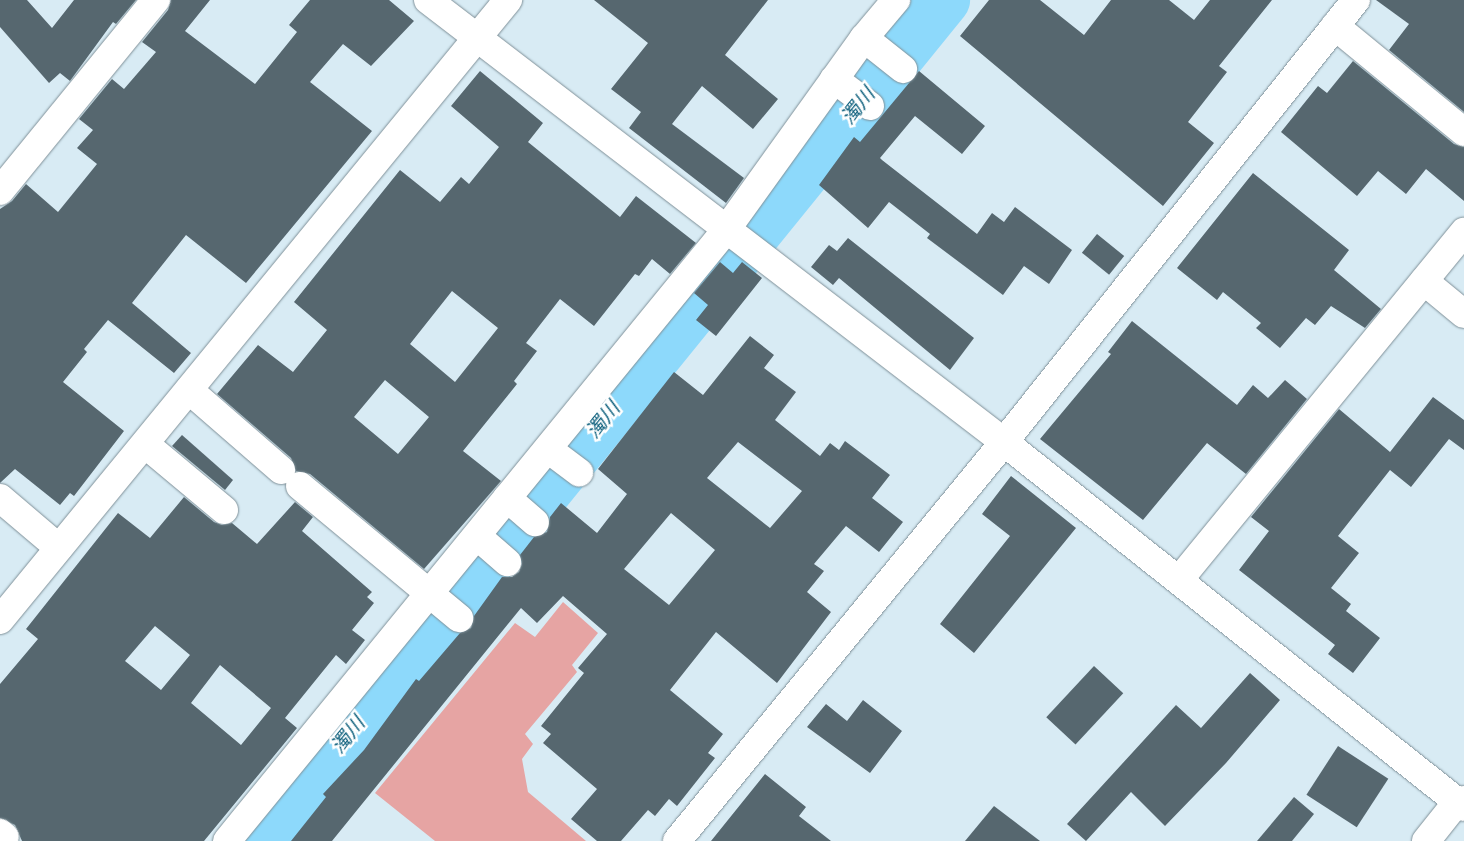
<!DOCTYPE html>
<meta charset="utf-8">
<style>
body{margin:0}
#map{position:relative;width:1464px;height:841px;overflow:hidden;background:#d8ebf4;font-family:Jost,"Noto Sans JP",sans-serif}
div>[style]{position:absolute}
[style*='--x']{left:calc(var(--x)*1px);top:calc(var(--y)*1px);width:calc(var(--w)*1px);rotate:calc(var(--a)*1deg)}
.green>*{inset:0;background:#e6a4a3}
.river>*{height:52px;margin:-26px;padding:0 26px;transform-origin:26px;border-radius:26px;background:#8dd9fb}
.building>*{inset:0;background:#56676f;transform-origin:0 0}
.roads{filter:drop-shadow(0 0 1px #7f9098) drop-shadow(0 0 1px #7f9098)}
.minor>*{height:28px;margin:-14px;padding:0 14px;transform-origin:14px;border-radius:14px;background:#fff}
span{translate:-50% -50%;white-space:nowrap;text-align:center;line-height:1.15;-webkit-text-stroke:5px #fff;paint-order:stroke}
.water-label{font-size:20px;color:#0e607d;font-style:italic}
</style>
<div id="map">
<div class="green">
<div style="clip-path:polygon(563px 602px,598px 633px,572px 665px,577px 672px,525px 734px,533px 744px,522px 759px,528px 792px,586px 841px,435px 841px,375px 793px,515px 623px,535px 637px)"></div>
</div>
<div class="river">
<div style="--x:262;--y:841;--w:1083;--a:-50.96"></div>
</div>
<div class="building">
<div style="clip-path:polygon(0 0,27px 0,52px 28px,74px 0,136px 0,116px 24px,113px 22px,70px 81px,60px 73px,49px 83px,0 27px)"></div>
<div style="clip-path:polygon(171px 0,210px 0,185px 31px,255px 84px,297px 32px,289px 25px,310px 0,389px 0,414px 21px,371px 66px,343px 44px,310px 82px,372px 131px,246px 283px,186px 235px,132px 303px,191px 353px,174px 373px,108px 320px,84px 349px,87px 352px,63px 382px,124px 431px,74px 496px,70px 493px,60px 505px,15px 469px,0 483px,0 209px,12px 201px,26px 184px,58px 212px,97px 164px,77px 148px,93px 130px,79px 119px,112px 79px,124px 89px,156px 52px,142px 42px,168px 10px)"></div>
<div style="clip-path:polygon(594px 0,768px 0,725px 55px,778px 99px,753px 129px,702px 86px,672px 124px,744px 178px,726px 203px,629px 128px,641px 112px,611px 89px,648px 43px)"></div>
<div style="clip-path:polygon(989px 0,1040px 0,1084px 35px,1111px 0,1169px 0,1194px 20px,1210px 0,1272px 0,1219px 66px,1227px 72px,1188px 122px,1214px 143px,1163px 206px,960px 36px)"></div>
<div style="clip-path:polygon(1376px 0,1464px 0,1464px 112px,1389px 50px,1409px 24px)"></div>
<div style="clip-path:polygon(1353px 61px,1454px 144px,1464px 147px,1464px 201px,1426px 169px,1406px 194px,1378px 171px,1357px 196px,1281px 132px,1318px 86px,1327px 93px)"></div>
<div style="clip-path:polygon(evenodd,480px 71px,543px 123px,528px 142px,620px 217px,636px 196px,696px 243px,670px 274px,652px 259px,639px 276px,635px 274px,594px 326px,560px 299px,526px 343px,537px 351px,514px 381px,517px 384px,463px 451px,501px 481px,424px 569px,310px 474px,296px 471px,291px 458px,217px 394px,258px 345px,293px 372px,327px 330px,294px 302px,400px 170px,440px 202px,461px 177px,469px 184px,499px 147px,451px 106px,480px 71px,452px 291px,498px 328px,455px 382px,410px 344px,452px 291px,480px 71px,385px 380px,429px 417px,398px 454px,354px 417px,385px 380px)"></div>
<div style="clip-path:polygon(919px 71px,985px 126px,962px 154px,915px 116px,880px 158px,882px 160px,977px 234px,992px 213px,1004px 222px,1015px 207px,1072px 250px,1049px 284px,1024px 266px,1003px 295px,927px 238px,930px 234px,889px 202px,868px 228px,819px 185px,854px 137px,860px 142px)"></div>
<div style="clip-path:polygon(1253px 173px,1349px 250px,1334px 270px,1381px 309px,1365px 328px,1331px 306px,1315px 325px,1306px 318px,1280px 348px,1256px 328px,1261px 323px,1223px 292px,1217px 300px,1177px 268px)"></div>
<div style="left:1097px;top:234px;width:35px;height:24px;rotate:39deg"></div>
<div style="clip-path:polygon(848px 238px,974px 338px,950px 370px,839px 278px,833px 285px,811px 267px,829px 245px,837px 251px)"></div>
<div style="clip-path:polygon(720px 262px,733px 273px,742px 262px,762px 278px,716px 336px,696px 320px,708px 305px,694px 293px)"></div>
<div style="clip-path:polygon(1132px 321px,1237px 405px,1253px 385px,1268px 398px,1285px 380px,1307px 399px,1246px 474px,1207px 443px,1143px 520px,1040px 439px,1111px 354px,1108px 352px)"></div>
<div style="clip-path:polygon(evenodd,750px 336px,774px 355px,764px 368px,796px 392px,775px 420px,820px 456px,830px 443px,839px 450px,845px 441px,890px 475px,872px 498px,903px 522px,879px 552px,846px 526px,814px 564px,824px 571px,807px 592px,831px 612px,777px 683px,716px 632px,670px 690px,723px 734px,708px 753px,715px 758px,677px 806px,669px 799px,655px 816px,648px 810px,621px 841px,597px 841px,571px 819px,597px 789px,543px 743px,551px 734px,541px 726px,584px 673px,578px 668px,607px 634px,563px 596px,537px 623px,521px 608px,332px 841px,291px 841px,326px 797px,323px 794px,364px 750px,416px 679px,419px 681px,460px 633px,471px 628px,474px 616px,502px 577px,512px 577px,519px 572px,522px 564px,520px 555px,534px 537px,547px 532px,550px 517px,561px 503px,597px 533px,627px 494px,598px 469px,674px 372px,703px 395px,750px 336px,738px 442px,802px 491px,770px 528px,707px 478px,738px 442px,750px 336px,671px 513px,715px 550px,669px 605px,624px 569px,671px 513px)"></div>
<div style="clip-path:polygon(1433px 397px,1464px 420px,1464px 450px,1449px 439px,1411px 487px,1390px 470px,1338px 536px,1359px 553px,1331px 588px,1351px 604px,1346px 611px,1380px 638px,1353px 673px,1328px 654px,1335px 645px,1239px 570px,1269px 531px,1251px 517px,1339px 409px,1390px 452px)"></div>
<div style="clip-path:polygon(182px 435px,233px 480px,225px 490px,172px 446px)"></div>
<div style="clip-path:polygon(1011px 476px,1076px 528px,974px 653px,940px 624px,1010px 536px,982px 514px)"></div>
<div style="clip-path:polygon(evenodd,184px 497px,214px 522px,222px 525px,232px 523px,257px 544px,295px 502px,313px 517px,302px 531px,372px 592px,367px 597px,374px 603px,352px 630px,365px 640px,346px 664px,336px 655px,285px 718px,297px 728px,204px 841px,22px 841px,15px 825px,0 818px,0 684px,38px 639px,26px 629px,118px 513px,150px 538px,184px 497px,155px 626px,190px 655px,161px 690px,125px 661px,155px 626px,184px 497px,220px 665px,271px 708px,241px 745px,191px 703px,220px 665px)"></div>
<div style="left:1094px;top:666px;width:40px;height:70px;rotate:43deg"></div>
<div style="clip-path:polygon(1250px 673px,1280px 700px,1226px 763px,1165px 826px,1131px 792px,1086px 841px,1067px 824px,1176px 705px,1201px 728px)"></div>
<div style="clip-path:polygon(863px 700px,902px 731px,870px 773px,807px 727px,826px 704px,847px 721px)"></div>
<div style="left:1338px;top:746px;width:60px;height:58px;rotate:33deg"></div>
<div style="clip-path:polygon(765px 774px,806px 807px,799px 816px,831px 841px,711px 841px)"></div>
<div style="clip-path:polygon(1294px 797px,1314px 814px,1292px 841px,1257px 841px)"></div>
<div style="clip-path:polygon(994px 806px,1040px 841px,965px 841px)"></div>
</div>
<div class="roads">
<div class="minor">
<div style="--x:428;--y:0;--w:726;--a:37.5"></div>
<div style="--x:1004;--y:442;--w:587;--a:38.43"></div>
<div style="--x:1335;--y:26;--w:167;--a:39.4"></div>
<div style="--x:864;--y:38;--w:50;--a:38.5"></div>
<div style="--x:834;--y:79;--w:45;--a:36.9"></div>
<div style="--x:0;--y:191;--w:247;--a:-50.8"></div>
<div style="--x:1424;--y:281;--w:52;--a:39.5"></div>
<div style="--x:189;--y:390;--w:122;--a:41"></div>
<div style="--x:145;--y:444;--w:103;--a:39.9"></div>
<div style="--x:548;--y:449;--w:39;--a:37"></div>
<div style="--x:300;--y:486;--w:207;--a:39.7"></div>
<div style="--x:0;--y:498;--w:77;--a:40.3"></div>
<div style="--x:507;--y:498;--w:37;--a:41"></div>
<div style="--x:477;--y:536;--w:40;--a:41"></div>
<div style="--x:1179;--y:580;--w:450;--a:-50.7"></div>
<div style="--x:0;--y:620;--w:802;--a:-50.67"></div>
<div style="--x:0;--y:833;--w:6;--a:39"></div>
<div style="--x:227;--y:841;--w:789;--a:-50.76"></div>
<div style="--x:726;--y:230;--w:236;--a:-54.3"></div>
<div style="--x:864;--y:38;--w:50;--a:-49.9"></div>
<div style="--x:677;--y:841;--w:516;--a:-50.66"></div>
<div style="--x:1004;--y:442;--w:565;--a:-51.47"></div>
<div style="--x:1426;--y:841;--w:50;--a:-51.5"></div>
<div style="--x:1457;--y:802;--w:7;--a:-16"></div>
</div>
</div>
<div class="water-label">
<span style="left:858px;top:106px;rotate:-51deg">濁川</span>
<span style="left:603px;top:420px;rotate:-51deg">濁川</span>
<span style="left:348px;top:735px;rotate:-51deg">濁川</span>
</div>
</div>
